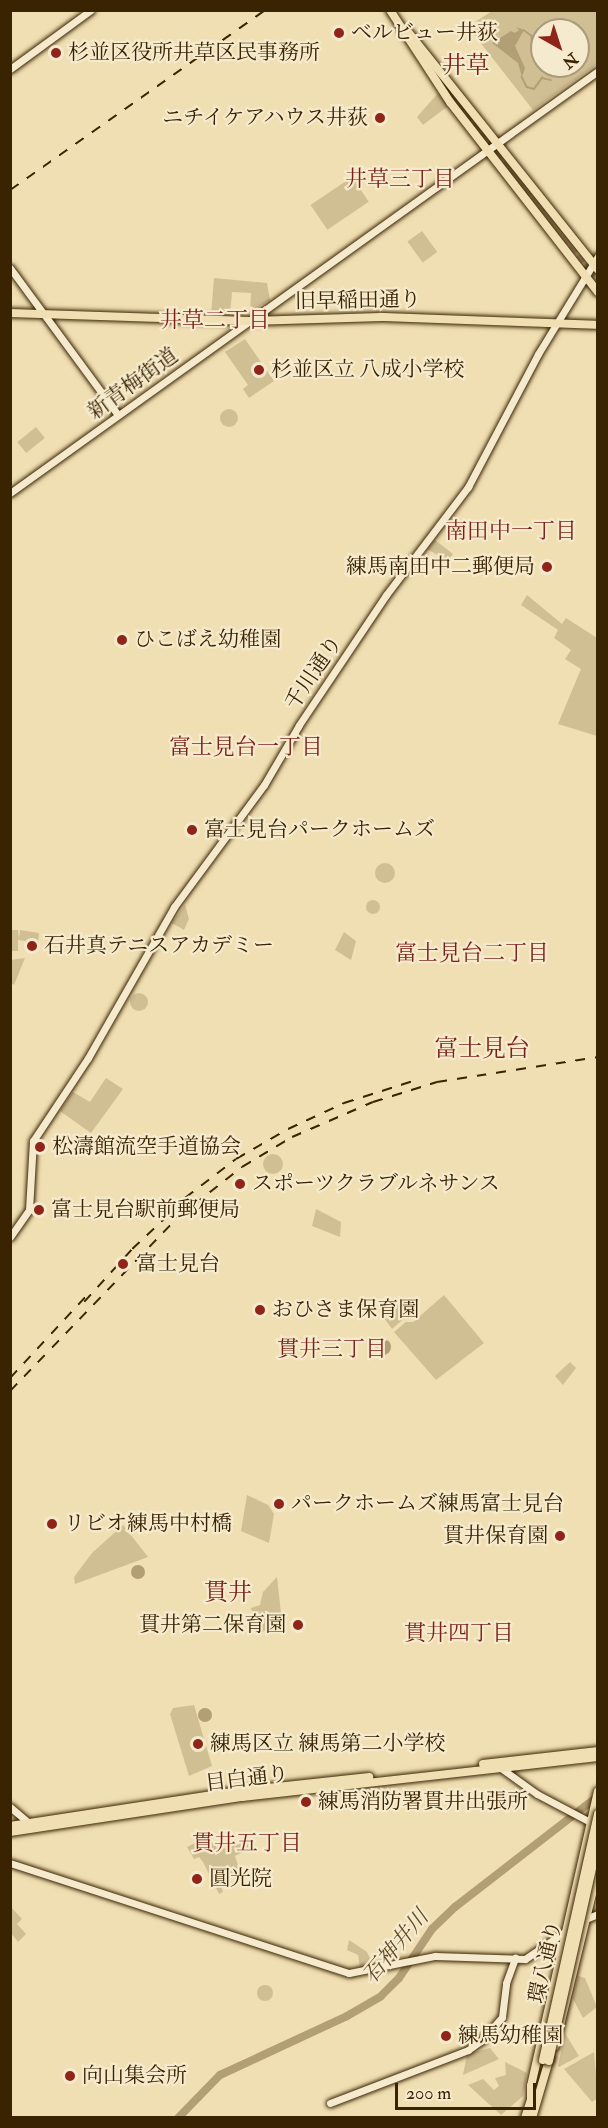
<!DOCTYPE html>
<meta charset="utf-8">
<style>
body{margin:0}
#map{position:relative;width:608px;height:2128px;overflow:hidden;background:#f0dfb2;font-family:"IM FELL Double Pica","Noto Serif JP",serif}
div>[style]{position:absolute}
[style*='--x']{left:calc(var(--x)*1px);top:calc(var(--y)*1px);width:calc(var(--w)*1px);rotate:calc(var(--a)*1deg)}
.green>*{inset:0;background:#d1bf94;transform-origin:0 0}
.round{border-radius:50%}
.water>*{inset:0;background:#b29f75}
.stream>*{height:1.5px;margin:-0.75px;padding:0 0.75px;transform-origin:0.75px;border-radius:0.75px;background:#b29f75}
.river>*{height:8px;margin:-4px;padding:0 4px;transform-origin:4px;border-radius:4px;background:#b29f75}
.primary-tunnel>*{height:8px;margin-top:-4px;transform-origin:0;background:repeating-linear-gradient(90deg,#ccb98e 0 8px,transparent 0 12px)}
.roads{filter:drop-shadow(0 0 2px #3a2300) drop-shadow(0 0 2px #3a2300)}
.secondary>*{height:7px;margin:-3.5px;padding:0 3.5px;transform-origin:3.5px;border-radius:3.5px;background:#f5eacd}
.primary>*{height:8px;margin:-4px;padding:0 4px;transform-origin:4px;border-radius:4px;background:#f0dfb2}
.rail>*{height:1.5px;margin-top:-0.75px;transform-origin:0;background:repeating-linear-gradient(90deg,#3a2300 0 10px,transparent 0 20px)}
.bridges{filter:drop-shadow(0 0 2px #3a2300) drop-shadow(0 0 2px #3a2300)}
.primary-bridge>*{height:8px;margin:-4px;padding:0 4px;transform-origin:4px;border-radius:4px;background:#f0dfb2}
.dots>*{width:16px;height:16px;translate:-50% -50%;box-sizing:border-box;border:3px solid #f5eacd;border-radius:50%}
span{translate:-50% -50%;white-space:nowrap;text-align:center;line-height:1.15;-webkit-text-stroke:4.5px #f5eacd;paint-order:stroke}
.poi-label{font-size:21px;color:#3a2300}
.left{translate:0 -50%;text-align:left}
.right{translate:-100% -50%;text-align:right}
.street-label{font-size:21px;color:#3a2300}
.neighbourhood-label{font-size:22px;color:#7a1f14}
.water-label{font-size:22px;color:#644e29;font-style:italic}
.quarter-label{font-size:24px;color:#7a1f14}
.frame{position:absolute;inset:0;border:12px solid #3a2300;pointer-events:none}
.north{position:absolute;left:530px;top:18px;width:60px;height:60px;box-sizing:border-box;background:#f5eacd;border:2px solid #aa9a7b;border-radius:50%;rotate:141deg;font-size:16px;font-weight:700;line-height:24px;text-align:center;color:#3a2300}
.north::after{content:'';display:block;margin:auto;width:21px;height:27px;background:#8f2418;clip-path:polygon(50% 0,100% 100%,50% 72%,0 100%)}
.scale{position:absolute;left:395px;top:2083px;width:141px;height:27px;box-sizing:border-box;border:3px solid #3a2300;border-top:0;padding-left:8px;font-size:18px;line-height:21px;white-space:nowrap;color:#3a2300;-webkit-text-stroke:4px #f5eacd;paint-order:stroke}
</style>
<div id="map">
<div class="green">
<div style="clip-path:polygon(evenodd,492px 11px,597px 11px,597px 64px,533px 110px,472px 32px,475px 22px,492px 11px,542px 30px,578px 30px,578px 66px,542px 66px,542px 30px)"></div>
<div style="clip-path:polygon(438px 93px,448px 106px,423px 125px,417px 117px)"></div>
<div style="clip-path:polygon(507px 159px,533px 190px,525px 196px,504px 165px)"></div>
<div style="left:352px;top:177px;width:30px;height:50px;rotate:56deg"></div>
<div style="clip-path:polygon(536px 194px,576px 248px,575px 253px,528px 200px)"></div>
<div style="left:422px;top:231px;width:26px;height:18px;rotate:54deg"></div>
<div style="clip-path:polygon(214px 278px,267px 283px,270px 300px,250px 312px,251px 293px,232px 292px,230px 315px,211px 315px)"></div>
<div style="clip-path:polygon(245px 339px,274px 381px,249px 398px,243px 389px,248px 385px,225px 352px)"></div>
<div class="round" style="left:220px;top:409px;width:18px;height:18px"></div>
<div style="left:36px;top:427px;width:14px;height:24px;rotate:51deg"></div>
<div style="clip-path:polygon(435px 540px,453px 554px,448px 561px,427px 549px)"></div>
<div style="clip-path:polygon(527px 595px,562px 624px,566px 618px,597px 638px,597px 736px,558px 724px,581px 669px,565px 659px,571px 650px,554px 638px,558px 630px,521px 605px)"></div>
<div class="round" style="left:375px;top:863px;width:20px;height:20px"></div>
<div class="round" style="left:366px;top:900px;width:14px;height:14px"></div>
<div style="clip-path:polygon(185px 905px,189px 919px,184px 930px,172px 923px)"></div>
<div style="clip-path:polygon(11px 930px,18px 930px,19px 939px,20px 930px,39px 933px,38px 943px,18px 940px,18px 951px,11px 951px)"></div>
<div style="clip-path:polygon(344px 932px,356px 941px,351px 960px,335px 950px)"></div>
<div style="clip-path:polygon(25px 958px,14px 985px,11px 983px,11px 960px)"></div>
<div class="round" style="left:130px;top:993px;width:18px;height:18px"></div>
<div style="clip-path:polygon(106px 1078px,123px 1089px,91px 1133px,60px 1111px,73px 1092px,90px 1102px)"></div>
<div class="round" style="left:263px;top:1154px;width:20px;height:20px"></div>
<div style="clip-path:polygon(316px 1209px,341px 1222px,340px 1237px,312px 1226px)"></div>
<div style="clip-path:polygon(444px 1295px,484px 1343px,436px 1380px,394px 1332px,406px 1322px,413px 1322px)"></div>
<div style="clip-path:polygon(395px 1302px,407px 1316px,392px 1329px,382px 1315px)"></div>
<div style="clip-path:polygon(570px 1362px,576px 1368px,563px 1385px,555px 1376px)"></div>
<div style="clip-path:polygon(247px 1495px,268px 1505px,274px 1514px,269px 1543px,241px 1531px)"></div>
<div style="clip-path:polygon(123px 1525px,148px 1557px,75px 1584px,74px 1577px,92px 1553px)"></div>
<div style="clip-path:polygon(277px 1577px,281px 1613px,271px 1627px,257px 1635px,251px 1608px,260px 1605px,263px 1592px)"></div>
<div style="clip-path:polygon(194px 1705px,212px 1766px,189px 1776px,170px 1714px,173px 1708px)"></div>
<div style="clip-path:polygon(209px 1836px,218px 1850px,247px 1842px,249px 1849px,235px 1856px,240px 1871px,219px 1882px,223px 1892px,219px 1894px,203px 1862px,199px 1857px,194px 1859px,187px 1847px)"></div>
<div style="clip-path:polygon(10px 1906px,22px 1919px,17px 1924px,26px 1934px,18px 1942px,11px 1933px)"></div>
<div style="clip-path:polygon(349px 1940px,367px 1952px,373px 1965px,360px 1968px,358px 1955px,347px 1950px)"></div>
<div style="clip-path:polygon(578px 1976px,585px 1978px,597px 2007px,583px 2018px,573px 1999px)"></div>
<div class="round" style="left:257px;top:1985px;width:16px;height:16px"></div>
<div style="clip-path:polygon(565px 2033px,579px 2056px,559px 2067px,558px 2066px)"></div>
<div style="clip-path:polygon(490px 2048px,499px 2059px,463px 2075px,467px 2054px)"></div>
<div style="clip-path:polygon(594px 2052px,598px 2098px,592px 2102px,564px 2069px)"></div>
<div style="clip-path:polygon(505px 2062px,527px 2073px,523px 2096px,501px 2115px,468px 2085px,483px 2079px,494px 2090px,499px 2086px,495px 2078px,506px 2075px)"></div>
</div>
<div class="water">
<div style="clip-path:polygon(516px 27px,524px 30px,515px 46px,525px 68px,522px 77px,518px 63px,492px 43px,511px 31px,515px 33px,519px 30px)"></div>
<div class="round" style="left:375px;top:1339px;width:16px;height:16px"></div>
<div class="round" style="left:131px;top:1565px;width:14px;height:14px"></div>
<div class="round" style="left:198px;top:1708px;width:14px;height:14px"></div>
</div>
<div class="stream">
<div style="--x:524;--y:30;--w:10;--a:37"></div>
<div style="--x:532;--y:36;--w:21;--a:87"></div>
<div style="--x:533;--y:57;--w:9;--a:-6"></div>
<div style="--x:548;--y:68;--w:2;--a:-90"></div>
<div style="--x:522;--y:77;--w:11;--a:63"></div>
<div style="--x:527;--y:87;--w:7;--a:16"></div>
<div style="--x:534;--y:89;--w:14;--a:-54"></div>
<div style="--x:542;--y:78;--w:9;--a:13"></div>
</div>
<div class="river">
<div style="--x:178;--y:2118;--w:60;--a:-45.7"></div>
<div style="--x:220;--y:2075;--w:140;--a:-24.9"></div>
<div style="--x:347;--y:2016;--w:39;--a:-30"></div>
<div style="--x:381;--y:1996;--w:25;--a:-45"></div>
<div style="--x:399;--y:1978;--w:59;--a:-56"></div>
<div style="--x:432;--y:1929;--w:32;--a:-44"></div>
<div style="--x:455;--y:1907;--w:181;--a:-37.8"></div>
</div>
<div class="primary-tunnel">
<div style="--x:431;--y:66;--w:275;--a:52.5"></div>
</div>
<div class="roads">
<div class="secondary">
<div style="--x:10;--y:69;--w:100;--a:-36.1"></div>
<div style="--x:10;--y:268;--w:182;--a:53.7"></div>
<div style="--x:10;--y:493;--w:724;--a:-35.67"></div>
<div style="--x:10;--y:1237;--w:33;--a:-55"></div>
<div style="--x:29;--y:1210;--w:69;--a:-86.7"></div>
<div style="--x:33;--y:1141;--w:100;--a:-56.5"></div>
<div style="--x:88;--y:1058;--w:174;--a:-60.3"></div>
<div style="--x:174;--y:907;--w:152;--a:-53.6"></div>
<div style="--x:264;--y:785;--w:69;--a:-59.7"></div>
<div style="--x:299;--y:725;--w:156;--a:-56.2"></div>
<div style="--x:386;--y:595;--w:136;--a:-52.8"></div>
<div style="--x:468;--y:487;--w:150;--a:-62.2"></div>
<div style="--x:538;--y:354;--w:115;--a:-58.5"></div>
<div style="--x:498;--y:1766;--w:48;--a:35.7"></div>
<div style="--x:537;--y:1794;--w:60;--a:27.8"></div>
<div style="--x:10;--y:1807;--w:25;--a:40"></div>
<div style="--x:10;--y:1863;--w:356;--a:18"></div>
<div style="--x:349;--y:1973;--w:88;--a:-11.2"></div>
<div style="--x:435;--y:1956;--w:90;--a:1.9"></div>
<div style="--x:525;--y:1959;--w:53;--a:-34.3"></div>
<div style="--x:583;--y:1920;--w:16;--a:-22"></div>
<div style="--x:330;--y:2103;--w:148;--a:-21"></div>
<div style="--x:468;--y:2050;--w:19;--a:-36"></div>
<div style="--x:483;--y:2039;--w:29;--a:-49"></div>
<div style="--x:502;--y:2017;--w:34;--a:-83"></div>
<div style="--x:506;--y:1983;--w:27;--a:-70"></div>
</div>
<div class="primary">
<div style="--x:390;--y:10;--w:110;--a:56.9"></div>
<div style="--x:450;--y:102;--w:241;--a:52.1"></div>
<div style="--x:409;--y:33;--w:303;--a:51.4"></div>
<div style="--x:10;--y:313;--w:239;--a:1.9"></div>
<div style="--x:249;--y:321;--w:132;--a:-1.7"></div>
<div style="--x:381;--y:317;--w:217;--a:2.1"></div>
<div style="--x:483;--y:1764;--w:116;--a:-6.4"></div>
<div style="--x:10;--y:1826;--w:233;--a:-8.7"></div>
<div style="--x:240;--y:1791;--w:130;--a:-6.2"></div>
<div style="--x:10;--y:1832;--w:235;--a:-8.6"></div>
<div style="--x:242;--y:1797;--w:358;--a:-6.4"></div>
<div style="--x:547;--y:1946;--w:11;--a:0"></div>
<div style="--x:558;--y:1946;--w:9;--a:69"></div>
<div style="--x:555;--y:2046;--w:181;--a:-76.3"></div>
<div style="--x:531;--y:2101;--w:15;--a:-90"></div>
<div style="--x:531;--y:2086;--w:302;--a:-77.2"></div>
<div style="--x:525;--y:2118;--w:23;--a:-72"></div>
<div style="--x:532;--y:2118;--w:64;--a:-73.6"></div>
</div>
</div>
<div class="rail">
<div style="--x:10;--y:190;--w:312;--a:-35.2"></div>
<div style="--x:169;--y:1210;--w:84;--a:-37.3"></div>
<div style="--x:236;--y:1159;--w:60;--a:-30"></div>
<div style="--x:288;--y:1129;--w:62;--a:-24.9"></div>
<div style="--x:344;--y:1103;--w:79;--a:-17.7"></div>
<div style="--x:84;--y:1302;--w:72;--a:-47.8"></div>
<div style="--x:132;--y:1249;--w:63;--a:-43.1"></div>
<div style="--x:10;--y:1378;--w:115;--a:-47.1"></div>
<div style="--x:10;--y:1391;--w:242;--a:-46"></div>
<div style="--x:178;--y:1217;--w:81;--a:-38"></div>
<div style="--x:242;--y:1167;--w:58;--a:-31"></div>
<div style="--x:292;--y:1137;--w:88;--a:-23.4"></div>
<div style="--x:373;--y:1102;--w:67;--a:-17.4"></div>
<div style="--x:437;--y:1082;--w:163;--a:-8.8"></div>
</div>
<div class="bridges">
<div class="primary-bridge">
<div style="--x:543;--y:2060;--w:252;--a:-77.4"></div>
<div style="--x:549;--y:2061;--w:224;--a:-77.4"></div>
</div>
</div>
<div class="dots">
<div style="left:339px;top:33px;background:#8f2418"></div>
<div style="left:56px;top:53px;background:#8f2418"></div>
<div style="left:380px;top:118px;background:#8f2418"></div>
<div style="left:259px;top:370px;background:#8f2418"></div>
<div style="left:547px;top:567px;background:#8f2418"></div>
<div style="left:122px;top:640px;background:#8f2418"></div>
<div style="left:192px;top:830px;background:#8f2418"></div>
<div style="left:32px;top:946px;background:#8f2418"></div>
<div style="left:40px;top:1147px;background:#8f2418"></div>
<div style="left:240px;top:1184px;background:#8f2418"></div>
<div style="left:39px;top:1210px;background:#8f2418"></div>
<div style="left:123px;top:1264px;background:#8f2418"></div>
<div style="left:260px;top:1310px;background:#8f2418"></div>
<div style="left:279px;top:1504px;background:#8f2418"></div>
<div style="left:52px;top:1524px;background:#8f2418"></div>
<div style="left:560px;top:1536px;background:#8f2418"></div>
<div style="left:298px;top:1625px;background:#8f2418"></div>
<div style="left:198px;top:1744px;background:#8f2418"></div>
<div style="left:306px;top:1802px;background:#8f2418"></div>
<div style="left:197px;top:1879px;background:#8f2418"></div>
<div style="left:446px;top:2036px;background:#8f2418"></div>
<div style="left:70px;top:2076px;background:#8f2418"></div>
</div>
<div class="poi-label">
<span class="left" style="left:351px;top:33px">ベルビュー井荻</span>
<span class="left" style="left:68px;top:53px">杉並区役所井草区民事務所</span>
<span class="right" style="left:368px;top:118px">ニチイケアハウス井荻</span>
<span class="left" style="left:271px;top:370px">杉並区立 八成小学校</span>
<span class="right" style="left:535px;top:567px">練馬南田中二郵便局</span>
<span class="left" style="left:134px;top:640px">ひこばえ幼稚園</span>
<span class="left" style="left:204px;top:830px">富士見台パークホームズ</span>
<span class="left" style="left:44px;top:946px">石井真テニスアカデミー</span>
<span class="left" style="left:52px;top:1147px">松濤館流空手道協会</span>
<span class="left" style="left:252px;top:1184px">スポーツクラブルネサンス</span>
<span class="left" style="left:51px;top:1210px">富士見台駅前郵便局</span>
<span class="left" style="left:136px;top:1264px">富士見台</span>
<span class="left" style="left:272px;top:1310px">おひさま保育園</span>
<span class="left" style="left:291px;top:1504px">パークホームズ練馬富士見台</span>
<span class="left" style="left:64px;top:1524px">リビオ練馬中村橋</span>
<span class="right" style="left:548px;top:1536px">貫井保育園</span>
<span class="right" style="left:286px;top:1625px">貫井第二保育園</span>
<span class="left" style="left:210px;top:1744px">練馬区立 練馬第二小学校</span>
<span class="left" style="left:318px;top:1802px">練馬消防署貫井出張所</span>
<span class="left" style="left:209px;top:1879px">圓光院</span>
<span class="left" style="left:458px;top:2036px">練馬幼稚園</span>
<span class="left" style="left:82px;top:2076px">向山集会所</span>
</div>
<div class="street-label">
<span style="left:358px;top:301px;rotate:-1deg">旧早稲田通り</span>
<span style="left:133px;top:384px;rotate:-36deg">新青梅街道</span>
<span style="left:314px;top:673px;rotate:-56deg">千川通り</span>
<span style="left:247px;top:1779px;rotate:-7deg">目白通り</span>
<span style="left:546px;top:1962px;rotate:-77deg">環八通り</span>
</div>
<div class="neighbourhood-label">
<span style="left:400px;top:180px">井草三丁目</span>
<span style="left:215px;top:321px">井草二丁目</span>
<span style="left:511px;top:532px">南田中一丁目</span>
<span style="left:246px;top:748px">富士見台一丁目</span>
<span style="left:472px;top:954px">富士見台二丁目</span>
<span style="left:332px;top:1350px">貫井三丁目</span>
<span style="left:459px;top:1634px">貫井四丁目</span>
<span style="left:247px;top:1844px">貫井五丁目</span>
</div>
<div class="water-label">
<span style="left:396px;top:1947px;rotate:-50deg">石神井川</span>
</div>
<div class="quarter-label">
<span style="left:466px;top:66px">井草</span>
<span style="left:482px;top:1049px">富士見台</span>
<span style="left:228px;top:1593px">貫井</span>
</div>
<div class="frame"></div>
<div class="north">N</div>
<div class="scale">200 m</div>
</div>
